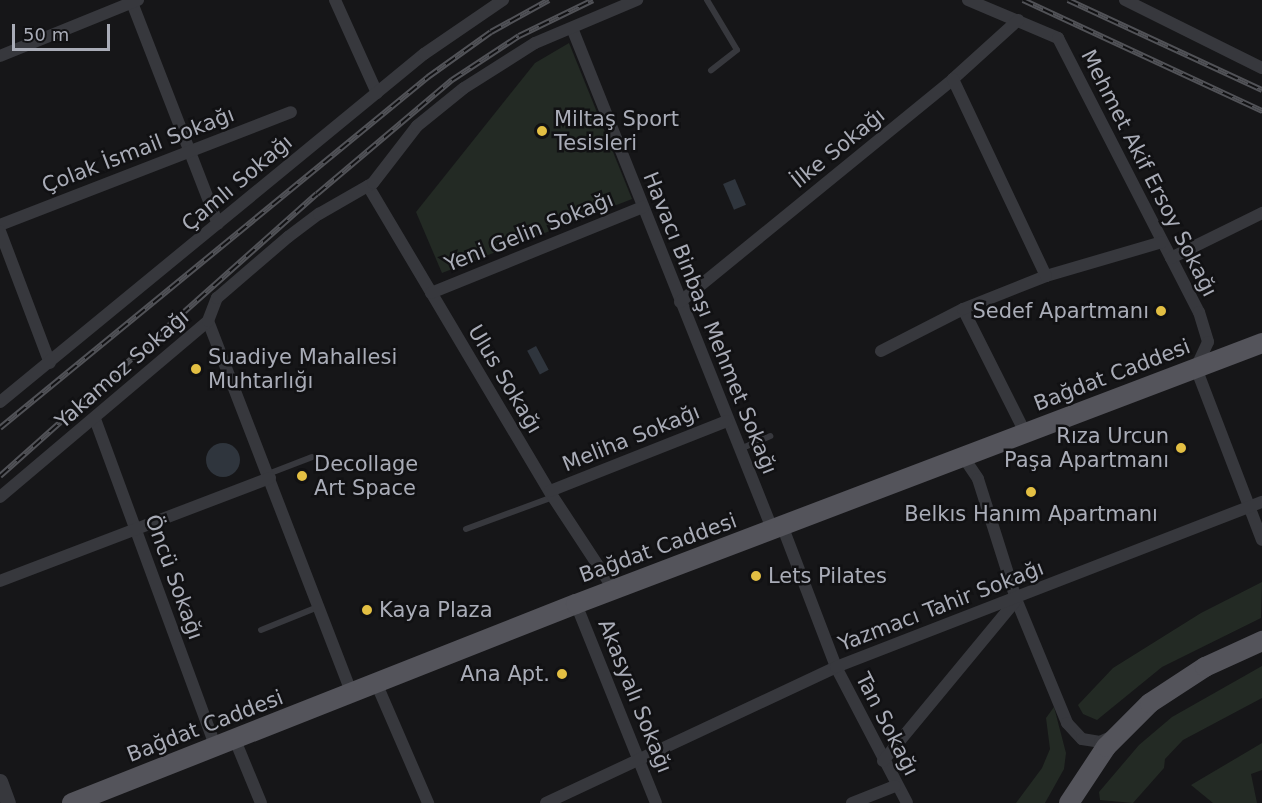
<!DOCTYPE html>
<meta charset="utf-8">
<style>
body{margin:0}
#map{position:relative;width:1262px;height:803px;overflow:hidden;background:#161618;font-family:"DejaVu Sans",sans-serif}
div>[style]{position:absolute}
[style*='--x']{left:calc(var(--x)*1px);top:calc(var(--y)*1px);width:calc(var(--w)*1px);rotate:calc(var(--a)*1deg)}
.green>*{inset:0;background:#232a24}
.water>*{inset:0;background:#2f353d;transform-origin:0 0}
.round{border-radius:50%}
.service>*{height:6px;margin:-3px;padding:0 3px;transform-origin:3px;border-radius:3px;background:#37383d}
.minor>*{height:12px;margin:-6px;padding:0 6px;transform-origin:6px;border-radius:6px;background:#37383d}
.tertiary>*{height:15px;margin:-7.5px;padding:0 7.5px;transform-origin:7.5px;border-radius:7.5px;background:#37383d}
.primary>*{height:20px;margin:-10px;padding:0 10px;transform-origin:10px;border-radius:10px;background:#54545b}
.rail>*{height:6px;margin-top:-3px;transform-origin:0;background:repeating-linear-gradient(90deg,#111113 0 11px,#515257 0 22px);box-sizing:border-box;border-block:2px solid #515257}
.dots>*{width:16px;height:16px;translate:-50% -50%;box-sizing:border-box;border:3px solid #111113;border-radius:50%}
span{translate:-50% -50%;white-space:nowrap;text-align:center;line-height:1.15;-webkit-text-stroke:5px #111113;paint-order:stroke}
.poi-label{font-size:21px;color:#a9acb7}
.left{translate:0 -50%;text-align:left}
.right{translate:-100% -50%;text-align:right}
.street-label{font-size:21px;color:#a9acb7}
.scale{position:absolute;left:12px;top:24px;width:98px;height:27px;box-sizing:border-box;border:3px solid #a9acb7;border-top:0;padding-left:8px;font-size:18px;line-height:21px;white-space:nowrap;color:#a9acb7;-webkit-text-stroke:4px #111113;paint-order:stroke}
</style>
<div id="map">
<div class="green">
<div style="clip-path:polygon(569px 43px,632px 199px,442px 273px,416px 212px,535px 63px)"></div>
<div style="clip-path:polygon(1262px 582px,1261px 618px,1162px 667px,1097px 720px,1083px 714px,1078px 705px,1113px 668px,1201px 613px)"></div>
<div style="clip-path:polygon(1262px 666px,1262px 698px,1183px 740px,1165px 759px,1164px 768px,1133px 803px,1100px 800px,1099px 792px,1139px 745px,1172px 717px)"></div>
<div style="clip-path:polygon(1054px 707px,1066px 753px,1064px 769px,1045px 803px,1016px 803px,1042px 768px,1050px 749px,1046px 718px)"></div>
<div style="clip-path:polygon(1262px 743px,1262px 770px,1251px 774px,1257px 803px,1213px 803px,1191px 785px)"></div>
</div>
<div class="water">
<div style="left:735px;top:179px;width:28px;height:13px;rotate:67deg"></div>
<div style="left:536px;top:346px;width:27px;height:10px;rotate:62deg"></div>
<div class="round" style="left:206px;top:443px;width:34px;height:34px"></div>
</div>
<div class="service">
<div style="--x:707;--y:0;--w:58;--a:59"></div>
<div style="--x:737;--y:50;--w:33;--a:142"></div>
<div style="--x:740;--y:449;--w:33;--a:-23"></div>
<div style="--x:268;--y:474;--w:47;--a:-21.1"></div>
<div style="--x:466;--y:529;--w:93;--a:-20.2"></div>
<div style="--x:261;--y:630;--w:61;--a:-22"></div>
</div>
<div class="minor">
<div style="--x:131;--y:0;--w:240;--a:68.8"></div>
<div style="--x:335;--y:0;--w:102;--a:65.7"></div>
<div style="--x:968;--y:0;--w:98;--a:22.9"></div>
<div style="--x:1058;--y:38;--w:308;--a:62.8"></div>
<div style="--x:1199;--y:312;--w:31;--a:73"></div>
<div style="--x:1208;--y:342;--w:29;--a:115"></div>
<div style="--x:1196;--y:368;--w:184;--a:69"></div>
<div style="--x:1125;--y:0;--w:153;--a:26.4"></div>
<div style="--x:572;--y:28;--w:542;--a:68.22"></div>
<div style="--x:0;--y:56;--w:149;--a:-22.1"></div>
<div style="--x:368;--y:186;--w:362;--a:59.3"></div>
<div style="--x:553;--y:497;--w:111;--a:56.7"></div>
<div style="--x:0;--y:225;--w:312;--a:-21.2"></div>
<div style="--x:0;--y:231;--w:141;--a:69.3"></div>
<div style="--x:1171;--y:258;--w:102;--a:-26.3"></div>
<div style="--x:1046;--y:276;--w:121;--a:-16.3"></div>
<div style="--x:431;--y:293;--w:229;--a:-22.1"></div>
<div style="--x:680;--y:302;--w:353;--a:-39.2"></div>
<div style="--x:953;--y:79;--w:88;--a:-42.2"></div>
<div style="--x:963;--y:309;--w:140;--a:63.3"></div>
<div style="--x:208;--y:321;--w:400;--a:68.9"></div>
<div style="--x:881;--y:351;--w:92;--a:-27.1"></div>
<div style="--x:963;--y:309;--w:89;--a:-21.7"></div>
<div style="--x:1046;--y:276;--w:218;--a:-115.3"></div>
<div style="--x:0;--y:402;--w:549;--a:-39.38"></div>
<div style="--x:424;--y:54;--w:96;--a:-34.4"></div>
<div style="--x:95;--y:419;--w:351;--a:69.8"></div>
<div style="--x:964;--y:458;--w:25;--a:56"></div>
<div style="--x:978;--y:479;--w:126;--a:72.4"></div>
<div style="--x:1016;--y:599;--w:134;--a:67.6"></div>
<div style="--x:1067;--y:723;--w:22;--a:47"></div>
<div style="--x:1082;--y:739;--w:18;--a:9"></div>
<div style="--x:1100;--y:742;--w:14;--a:-25"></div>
<div style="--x:550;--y:491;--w:190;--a:-21.6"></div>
<div style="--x:0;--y:497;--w:272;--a:-40.2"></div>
<div style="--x:208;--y:321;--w:25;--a:-69"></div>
<div style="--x:217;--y:298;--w:94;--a:-40.7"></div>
<div style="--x:288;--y:237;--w:39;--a:-37"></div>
<div style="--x:319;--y:214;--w:62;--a:-29.9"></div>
<div style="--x:373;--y:183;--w:72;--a:-52.3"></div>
<div style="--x:417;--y:126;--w:60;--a:-39"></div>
<div style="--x:464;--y:88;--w:84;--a:-32.4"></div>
<div style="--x:535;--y:43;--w:111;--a:-22.9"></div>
<div style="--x:783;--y:528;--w:149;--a:69.1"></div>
<div style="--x:836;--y:667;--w:153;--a:62.4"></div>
<div style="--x:0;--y:581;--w:289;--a:-20.9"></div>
<div style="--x:576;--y:604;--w:214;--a:68.1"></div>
<div style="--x:377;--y:685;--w:129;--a:66.6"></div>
<div style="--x:235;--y:740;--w:68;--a:67.6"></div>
<div style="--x:883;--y:761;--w:209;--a:-50.4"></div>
<div style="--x:546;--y:803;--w:320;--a:-25.1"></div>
<div style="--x:836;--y:667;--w:457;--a:-21.2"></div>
<div style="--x:852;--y:803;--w:46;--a:-21.6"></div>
</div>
<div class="tertiary">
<div style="--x:0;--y:781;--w:23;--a:70"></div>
</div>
<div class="primary">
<div style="--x:72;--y:803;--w:542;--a:-21.55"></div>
<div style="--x:576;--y:604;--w:734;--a:-20.83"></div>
<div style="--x:1069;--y:803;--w:67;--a:-56.5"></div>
<div style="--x:1106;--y:747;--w:62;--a:-45"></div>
<div style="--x:1150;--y:703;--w:66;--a:-33.2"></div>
<div style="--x:1205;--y:667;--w:63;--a:-24.5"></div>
</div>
<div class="rail">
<div style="--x:1023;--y:0;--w:264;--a:24.9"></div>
<div style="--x:1068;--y:0;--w:214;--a:24.9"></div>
<div style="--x:0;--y:428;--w:554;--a:-39.35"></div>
<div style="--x:428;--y:77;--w:77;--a:-35.5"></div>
<div style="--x:491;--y:32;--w:66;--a:-28.9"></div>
<div style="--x:0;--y:476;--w:424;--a:-41.7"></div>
<div style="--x:317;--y:194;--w:177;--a:-40.2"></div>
<div style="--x:452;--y:80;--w:80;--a:-33.3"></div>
<div style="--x:519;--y:36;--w:82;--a:-25.9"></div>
</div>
<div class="dots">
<div style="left:542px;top:131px;background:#e3bf43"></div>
<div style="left:1161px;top:311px;background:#e3bf43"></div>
<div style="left:196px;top:369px;background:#e3bf43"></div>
<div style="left:1181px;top:448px;background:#e3bf43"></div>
<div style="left:302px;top:476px;background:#e3bf43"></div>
<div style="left:1031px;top:492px;background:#e3bf43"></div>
<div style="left:756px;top:576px;background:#e3bf43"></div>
<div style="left:367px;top:610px;background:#e3bf43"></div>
<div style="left:562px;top:674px;background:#e3bf43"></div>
</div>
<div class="poi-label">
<span class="left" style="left:554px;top:131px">Miltaş Sport<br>Tesisleri</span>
<span class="right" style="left:1149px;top:311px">Sedef Apartmanı</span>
<span class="left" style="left:208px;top:369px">Suadiye Mahallesi<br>Muhtarlığı</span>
<span class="right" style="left:1169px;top:448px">Rıza Urcun<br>Paşa Apartmanı</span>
<span class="left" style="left:314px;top:476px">Decollage<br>Art Space</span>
<span style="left:1031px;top:514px">Belkıs Hanım Apartmanı</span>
<span class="left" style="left:768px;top:576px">Lets Pilates</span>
<span class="left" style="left:379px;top:610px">Kaya Plaza</span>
<span class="right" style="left:550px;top:674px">Ana Apt.</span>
</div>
<div class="street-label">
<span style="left:838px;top:148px;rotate:-39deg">İlke Sokağı</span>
<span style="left:138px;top:150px;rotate:-21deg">Çolak İsmail Sokağı</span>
<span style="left:1149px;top:173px;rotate:63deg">Mehmet Akif Ersoy Sokağı</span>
<span style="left:237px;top:183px;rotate:-40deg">Çamlı Sokağı</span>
<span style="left:529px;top:232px;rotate:-22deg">Yeni Gelin Sokağı</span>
<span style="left:710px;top:323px;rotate:68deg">Havacı Binbaşı Mehmet Sokağı</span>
<span style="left:122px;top:369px;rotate:-41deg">Yakamoz Sokağı</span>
<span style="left:1112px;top:375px;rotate:-21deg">Bağdat Caddesi</span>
<span style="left:505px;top:379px;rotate:59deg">Ulus Sokağı</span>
<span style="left:631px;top:438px;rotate:-22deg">Meliha Sokağı</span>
<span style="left:658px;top:548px;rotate:-20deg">Bağdat Caddesi</span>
<span style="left:174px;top:577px;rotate:70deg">Öncü Sokağı</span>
<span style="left:941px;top:606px;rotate:-21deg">Yazmacı Tahir Sokağı</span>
<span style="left:635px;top:696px;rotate:68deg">Akasyalı Sokağı</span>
<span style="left:887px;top:724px;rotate:63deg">Tan Sokağı</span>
<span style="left:205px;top:726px;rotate:-21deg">Bağdat Caddesi</span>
</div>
<div class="scale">50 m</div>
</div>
